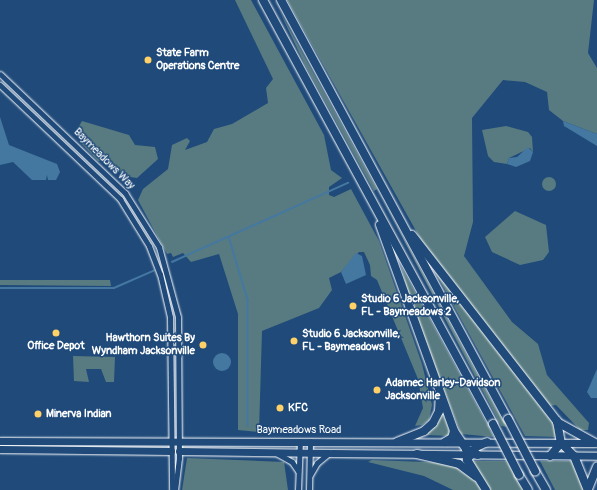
<!DOCTYPE html>
<style>
body{margin:0}
#map{position:relative;width:597px;height:490px;overflow:hidden;background:#1f4a7a;font-family:Pangolin,sans-serif}
div>[style]{position:absolute}
[style*='--x']{left:calc(var(--x)*1px);top:calc(var(--y)*1px);width:calc(var(--w)*1px);rotate:calc(var(--a)*1deg)}
.green>*{inset:0;background:#577b80}
.round{border-radius:50%}
.water>*{inset:0;background:#4478a1}
.stream>*{height:1.5px;margin:-0.75px;padding:0 0.75px;transform-origin:0.75px;border-radius:0.75px;background:#4478a1}
.roads{filter:drop-shadow(0 0 1px #fff) drop-shadow(0 0 1px #fff)}
.tertiary>*{height:5px;margin:-2.5px;padding:0 2.5px;transform-origin:2.5px;border-radius:2.5px;background:#1f4a7a}
.primary>*{height:7px;margin:-3.5px;padding:0 3.5px;transform-origin:3.5px;border-radius:3.5px;background:#1f4a7a}
.motorway>*{height:8px;margin:-4px;padding:0 4px;transform-origin:4px;border-radius:4px;background:#1f4a7a}
.bridges{filter:drop-shadow(0 0 1px #fff) drop-shadow(0 0 1px #fff)}
.motorway-bridge>*{height:8px;margin:-4px;padding:0 4px;transform-origin:4px;border-radius:4px;background:#1f4a7a}
.dots>*{width:11px;height:11px;translate:-50% -50%;box-sizing:border-box;border:2px solid #1f4a7a;border-radius:50%}
span{translate:-50% -50%;white-space:nowrap;text-align:center;line-height:1.15;-webkit-text-stroke:3px #1f4a7a;paint-order:stroke}
.poi-label{font-size:11px;color:#fff;font-weight:700}
.left{translate:0 -50%;text-align:left}
.right{translate:-100% -50%;text-align:right}
.street-label{font-size:11px;color:#fff}
</style>
<div id="map">
<div class="green">
<div style="clip-path:polygon(235px 0,251px 0,324px 135px,331px 170px,342px 178px,329px 187px,329px 195px,334px 197px,351px 189px,379px 241px,422px 364px,432px 405px,429px 420px,422px 425px,415px 426px,423px 408px,418px 379px,377px 280px,371px 276px,370px 265px,364px 252px,359px 252px,341px 272px,329px 278px,332px 290px,319px 308px,262px 331px,259px 432px,238px 430px,238px 314px,219px 254px,191px 262px,183px 253px,173px 257px,171px 253px,167px 254px,138px 200px,143px 189px,168px 169px,172px 145px,187px 138px,190px 141px,185px 150px,207px 142px,214px 129px,232px 124px,268px 103px,266px 88px,273px 79px)"></div>
<div style="clip-path:polygon(287px 0,594px 0,588px 53px,597px 68px,597px 134px,563px 121px,549px 110px,547px 92px,525px 82px,503px 80px,472px 118px,473px 222px,464px 256px,512px 322px,538px 344px,547px 375px,589px 423px,588px 430px,580px 430px,556px 405px,549px 406px,425px 247px)"></div>
<div style="clip-path:polygon(280px 12px,377px 189px,374px 191px,305px 65px)"></div>
<div style="clip-path:polygon(82px 121px,129px 135px,135px 145px,155px 147px,158px 159px,137px 178px,123px 176px,109px 161px,98px 161px,81px 143px,83px 139px,78px 128px)"></div>
<div style="clip-path:polygon(506px 126px,528px 132px,532px 137px,533px 152px,530px 148px,509px 158px,507px 164px,494px 162px,488px 156px,482px 130px)"></div>
<div class="round" style="left:542px;top:177px;width:14px;height:14px"></div>
<div style="clip-path:polygon(382px 198px,488px 394px,507px 427px,501px 426px)"></div>
<div style="clip-path:polygon(515px 211px,546px 225px,549px 252px,543px 260px,520px 265px,492px 252px,485px 237px)"></div>
<div style="clip-path:polygon(421px 246px,538px 401px,556px 427px,558px 437px,525px 436px)"></div>
<div style="clip-path:polygon(401px 266px,494px 437px,461px 434px,411px 304px)"></div>
<div style="clip-path:polygon(0 280px,110px 280px,111px 286px,0 285px)"></div>
<div style="clip-path:polygon(73px 356px,115px 357px,114px 382px,106px 382px,101px 369px,86px 369px,89px 382px,74px 381px)"></div>
<div style="clip-path:polygon(442px 410px,451px 436px,426px 435px,425px 433px)"></div>
<div style="clip-path:polygon(187px 458px,284px 462px,288px 490px,182px 490px)"></div>
<div style="clip-path:polygon(372px 460px,451px 463px,471px 476px,482px 490px,453px 490px,424px 476px,368px 462px)"></div>
<div style="clip-path:polygon(470px 461px,507px 461px,523px 490px,489px 490px)"></div>
<div style="clip-path:polygon(540px 461px,573px 461px,584px 490px,555px 490px)"></div>
</div>
<div class="water">
<div style="clip-path:polygon(0 117px,9px 145px,57px 164px,60px 172px,56px 180px,48px 180px,47px 175px,46px 180px,32px 180px,13px 162px,0 165px)"></div>
<div style="clip-path:polygon(563px 121px,597px 134px,597px 146px,564px 126px)"></div>
<div style="clip-path:polygon(528px 147px,533px 152px,530px 161px,516px 167px,507px 164px,509px 158px,517px 157px)"></div>
<div style="clip-path:polygon(356px 253px,362px 256px,366px 275px,346px 284px,341px 272px)"></div>
<div class="round" style="left:213px;top:353px;width:18px;height:18px"></div>
<div style="clip-path:polygon(597px 369px,597px 398px,591px 398px,587px 392px)"></div>
</div>
<div class="stream">
<div style="--x:229;--y:237;--w:66;--a:73.2"></div>
<div style="--x:248;--y:300;--w:126;--a:90"></div>
<div style="--x:172;--y:262;--w:193;--a:-24.2"></div>
<div style="--x:0;--y:288;--w:114;--a:0"></div>
<div style="--x:114;--y:288;--w:43;--a:-23.6"></div>
</div>
<div class="roads">
<div class="tertiary">
<div style="--x:0;--y:74;--w:173;--a:43.6"></div>
<div style="--x:125;--y:193;--w:64;--a:57.8"></div>
<div style="--x:159;--y:247;--w:73;--a:74.8"></div>
<div style="--x:178;--y:317;--w:141;--a:89.6"></div>
<div style="--x:179;--y:458;--w:32;--a:97"></div>
<div style="--x:0;--y:85;--w:166;--a:43.5"></div>
<div style="--x:120;--y:199;--w:55;--a:58.3"></div>
<div style="--x:149;--y:246;--w:30;--a:69"></div>
<div style="--x:160;--y:274;--w:44;--a:76.9"></div>
<div style="--x:170;--y:317;--w:173;--a:89.3"></div>
<div style="--x:276;--y:453;--w:18;--a:29"></div>
<div style="--x:292;--y:462;--w:11;--a:56"></div>
<div style="--x:310;--y:475;--w:14;--a:-60"></div>
<div style="--x:317;--y:463;--w:16;--a:-40"></div>
<div style="--x:298;--y:490;--w:49;--a:-87.7"></div>
<div style="--x:309;--y:490;--w:49;--a:-88.8"></div>
</div>
<div class="primary">
<div style="--x:0;--y:441;--w:595;--a:0.19"></div>
<div style="--x:0;--y:449;--w:171;--a:0.7"></div>
<div style="--x:179;--y:451;--w:150;--a:0.8"></div>
<div style="--x:332;--y:453;--w:265;--a:0.6"></div>
</div>
<div class="motorway">
<div style="--x:263;--y:0;--w:482;--a:61.5"></div>
<div style="--x:281;--y:0;--w:477;--a:61.6"></div>
<div style="--x:380;--y:225;--w:219;--a:70.2"></div>
<div style="--x:454;--y:431;--w:22;--a:56"></div>
<div style="--x:466;--y:449;--w:13;--a:27"></div>
<div style="--x:412;--y:235;--w:236;--a:52.1"></div>
<div style="--x:557;--y:421;--w:22;--a:80"></div>
<div style="--x:561;--y:443;--w:17;--a:130"></div>
<div style="--x:557;--y:422;--w:43;--a:28.9"></div>
<div style="--x:397;--y:442;--w:29;--a:-22"></div>
<div style="--x:424;--y:431;--w:12;--a:-42"></div>
<div style="--x:433;--y:423;--w:13;--a:-63"></div>
<div style="--x:439;--y:411;--w:17;--a:-87"></div>
<div style="--x:445;--y:442;--w:8;--a:-30"></div>
<div style="--x:452;--y:438;--w:7;--a:-74"></div>
<div style="--x:561;--y:443;--w:18;--a:45"></div>
<div style="--x:574;--y:456;--w:37;--a:68"></div>
<div style="--x:417;--y:454;--w:43;--a:13.4"></div>
<div style="--x:459;--y:464;--w:21;--a:37"></div>
<div style="--x:535;--y:471;--w:22;--a:60"></div>
<div style="--x:519;--y:475;--w:17;--a:59"></div>
<div style="--x:588;--y:489;--w:24;--a:-68"></div>
<div style="--x:486;--y:490;--w:36;--a:-122"></div>
<div style="--x:467;--y:460;--w:16;--a:-55"></div>
<div style="--x:476;--y:447;--w:12;--a:-24"></div>
</div>
</div>
<div class="bridges">
<div class="motorway-bridge">
<div style="--x:508;--y:419;--w:59;--a:62.6"></div>
<div style="--x:493;--y:424;--w:57;--a:63"></div>
</div>
</div>
<div class="dots">
<div style="left:148px;top:60px;background:#ffd166"></div>
<div style="left:353px;top:306px;background:#ffd166"></div>
<div style="left:56px;top:333px;background:#ffd166"></div>
<div style="left:294px;top:341px;background:#ffd166"></div>
<div style="left:203px;top:345px;background:#ffd166"></div>
<div style="left:377px;top:390px;background:#ffd166"></div>
<div style="left:280px;top:408px;background:#ffd166"></div>
<div style="left:38px;top:414px;background:#ffd166"></div>
</div>
<div class="poi-label">
<span class="left" style="left:156px;top:60px">State Farm<br>Operations Centre</span>
<span class="left" style="left:361px;top:306px">Studio 6 Jacksonville,<br>FL - Baymeadows 2</span>
<span class="left" style="left:302px;top:341px">Studio 6 Jacksonville,<br>FL - Baymeadows 1</span>
<span class="right" style="left:195px;top:345px">Hawthorn Suites By<br>Wyndham Jacksonville</span>
<span style="left:56px;top:346px">Office Depot</span>
<span class="left" style="left:385px;top:390px">Adamec Harley-Davidson<br>Jacksonville</span>
<span class="left" style="left:288px;top:408px">KFC</span>
<span class="left" style="left:46px;top:414px">Minerva Indian</span>
</div>
<div class="street-label">
<span style="left:104px;top:159px;rotate:45deg">Baymeadows Way</span>
<span style="left:299px;top:430px">Baymeadows Road</span>
</div>
</div>
